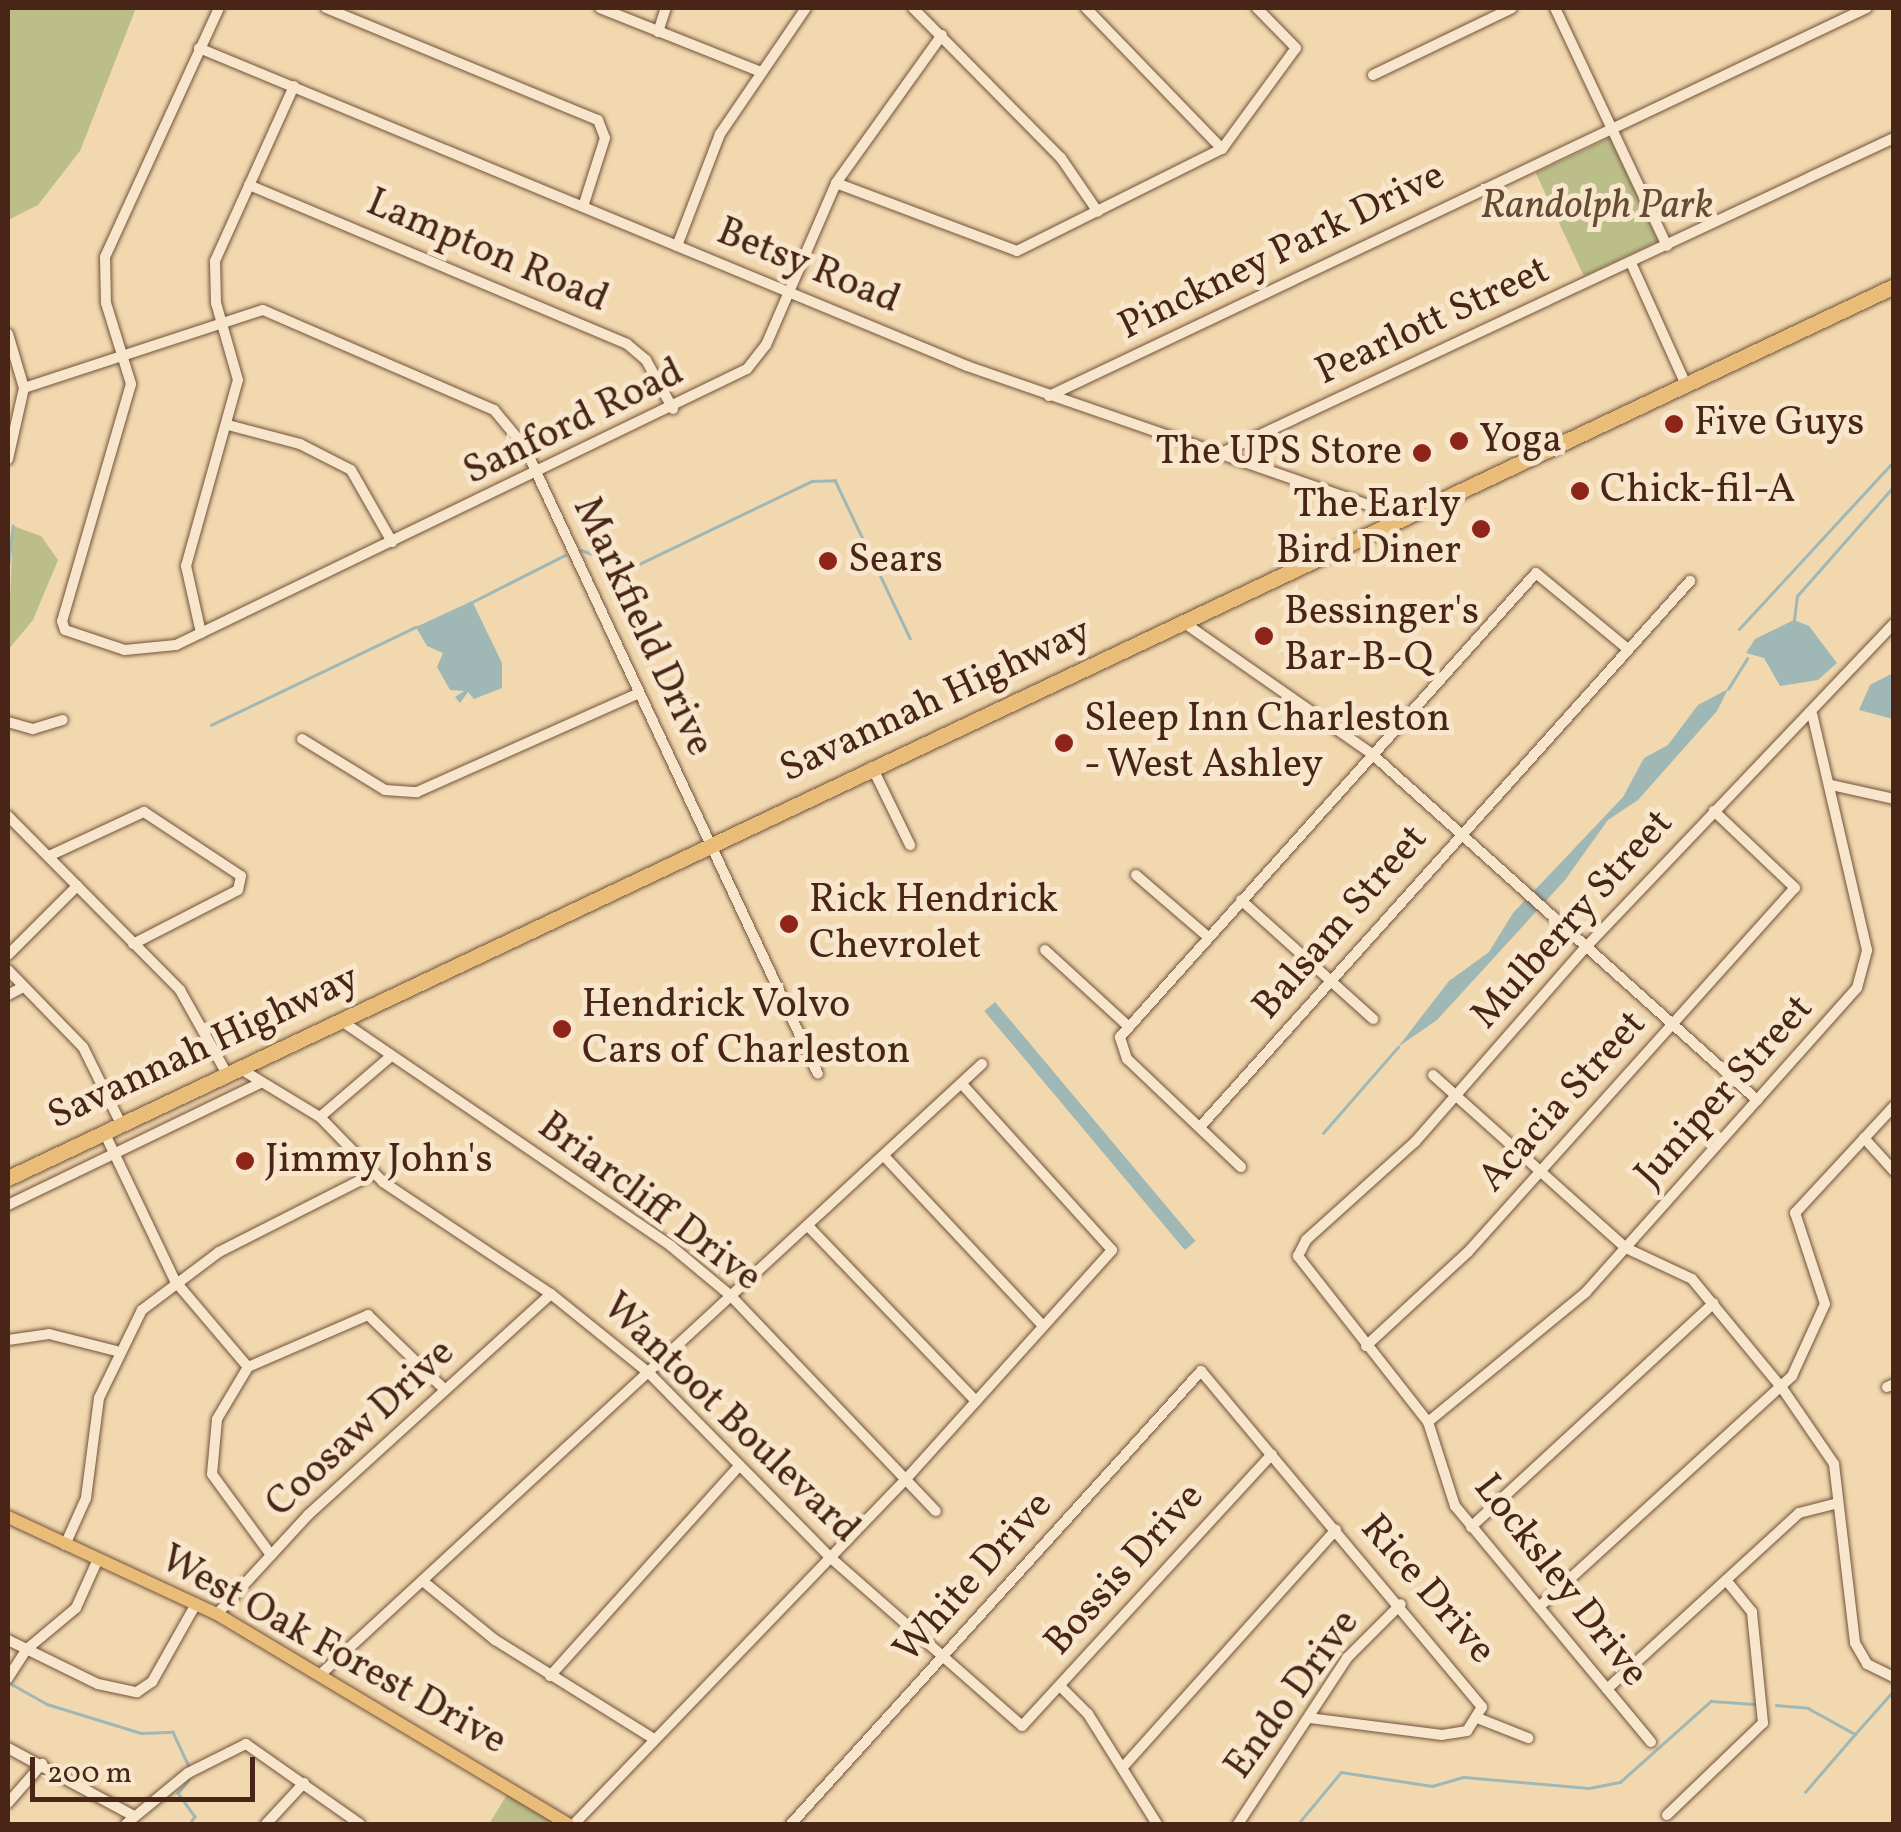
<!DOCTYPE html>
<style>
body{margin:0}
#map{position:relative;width:1901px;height:1832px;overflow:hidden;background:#f2d8af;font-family:Vollkorn,serif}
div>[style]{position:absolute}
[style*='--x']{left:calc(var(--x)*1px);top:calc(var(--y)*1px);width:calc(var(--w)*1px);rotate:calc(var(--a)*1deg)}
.green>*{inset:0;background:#bcbe8a;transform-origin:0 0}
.water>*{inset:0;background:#9fb8b6;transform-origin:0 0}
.stream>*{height:2.5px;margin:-1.25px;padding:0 1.25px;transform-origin:1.25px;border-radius:1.25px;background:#9fb8b6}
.roads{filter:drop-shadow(0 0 2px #72523c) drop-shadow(0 0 2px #72523c)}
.minor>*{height:10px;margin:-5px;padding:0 5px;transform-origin:5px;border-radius:5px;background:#f7e6cb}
.major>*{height:12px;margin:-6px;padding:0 6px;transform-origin:6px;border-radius:6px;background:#e9bc78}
.highway>*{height:15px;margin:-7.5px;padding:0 7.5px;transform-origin:7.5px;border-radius:7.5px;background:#e9bc78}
.dots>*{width:28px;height:28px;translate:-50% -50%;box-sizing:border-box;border:5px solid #f7e6cb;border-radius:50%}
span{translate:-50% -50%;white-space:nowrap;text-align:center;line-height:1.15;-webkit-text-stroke:10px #f7e6cb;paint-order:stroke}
.park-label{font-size:40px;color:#654b33;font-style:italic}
.street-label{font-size:40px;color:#482516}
.poi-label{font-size:40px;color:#482516}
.left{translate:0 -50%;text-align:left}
.right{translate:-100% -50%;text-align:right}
.frame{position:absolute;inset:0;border:10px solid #482516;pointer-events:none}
.scale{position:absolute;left:30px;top:1757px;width:225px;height:45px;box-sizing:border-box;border:5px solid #482516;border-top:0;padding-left:12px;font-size:30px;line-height:35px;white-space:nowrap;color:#482516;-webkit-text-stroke:8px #f7e6cb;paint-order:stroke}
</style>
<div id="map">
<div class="green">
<div style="clip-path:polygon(8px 8px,136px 8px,80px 151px,38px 205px,8px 220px)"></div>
<div style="left:1610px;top:138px;width:114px;height:82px;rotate:65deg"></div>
<div style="clip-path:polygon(13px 526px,41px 536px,58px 560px,33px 620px,8px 650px)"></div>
<div style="clip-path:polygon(508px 1793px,558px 1824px,489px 1824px)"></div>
</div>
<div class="water">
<div style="clip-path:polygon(472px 601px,502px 663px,502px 688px,474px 699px,468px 692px,460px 703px,455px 697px,464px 691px,450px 690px,437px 667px,443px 653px,427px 646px,416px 627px)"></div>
<div style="clip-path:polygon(1794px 620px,1809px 626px,1837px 663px,1818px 680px,1780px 686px,1764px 658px,1746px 653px,1755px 639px)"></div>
<div style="clip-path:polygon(1893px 673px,1893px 719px,1859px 710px,1870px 685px)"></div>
<div style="clip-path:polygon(1728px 689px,1717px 711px,1638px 800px,1608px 820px,1565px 880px,1437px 1020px,1398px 1047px,1449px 981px,1489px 952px,1513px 913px,1623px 797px,1644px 758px,1668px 745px,1698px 705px)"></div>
<div style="left:995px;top:1002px;width:312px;height:14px;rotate:50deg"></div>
</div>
<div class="stream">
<div style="--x:581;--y:550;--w:53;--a:19.8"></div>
<div style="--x:631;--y:568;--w:201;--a:-25.7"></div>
<div style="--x:812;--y:481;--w:23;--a:-2"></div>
<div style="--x:835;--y:480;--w:175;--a:64.6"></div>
<div style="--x:8;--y:565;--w:39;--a:-83"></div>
<div style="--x:472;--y:602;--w:104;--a:-26.8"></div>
<div style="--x:1794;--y:620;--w:24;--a:-83"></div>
<div style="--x:1797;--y:596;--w:147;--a:-48.6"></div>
<div style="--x:1739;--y:629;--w:229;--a:-47.3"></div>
<div style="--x:1728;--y:689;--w:36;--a:-58"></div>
<div style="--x:211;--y:725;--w:227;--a:-25.6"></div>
<div style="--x:1323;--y:1133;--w:114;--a:-48.9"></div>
<div style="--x:8;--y:1682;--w:45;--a:29.4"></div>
<div style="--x:47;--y:1704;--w:98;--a:17.1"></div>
<div style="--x:141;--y:1733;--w:32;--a:-2"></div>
<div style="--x:173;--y:1732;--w:38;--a:65"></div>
<div style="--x:1776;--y:1705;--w:32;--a:5"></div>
<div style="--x:1808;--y:1708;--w:54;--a:29"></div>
<div style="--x:1855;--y:1734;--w:59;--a:-48.4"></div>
<div style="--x:189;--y:1780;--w:17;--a:130"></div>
<div style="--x:178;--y:1793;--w:29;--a:54"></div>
<div style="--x:195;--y:1816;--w:9;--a:122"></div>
<div style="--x:1805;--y:1792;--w:77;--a:-49.2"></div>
<div style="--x:1298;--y:1824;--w:67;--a:-50.4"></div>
<div style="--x:1341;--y:1772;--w:92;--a:8.7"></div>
<div style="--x:1432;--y:1786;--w:33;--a:-16"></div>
<div style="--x:1464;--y:1777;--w:125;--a:5"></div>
<div style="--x:1589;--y:1788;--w:32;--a:-11"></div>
<div style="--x:1620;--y:1782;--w:122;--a:-41.7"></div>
<div style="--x:1711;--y:1701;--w:43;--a:4"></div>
</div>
<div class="roads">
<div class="minor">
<div style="--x:219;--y:8;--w:274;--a:114.6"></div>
<div style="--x:105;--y:257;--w:46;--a:88.8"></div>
<div style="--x:106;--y:303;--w:85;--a:72.8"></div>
<div style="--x:131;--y:384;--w:247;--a:106.2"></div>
<div style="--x:62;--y:621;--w:9;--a:72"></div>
<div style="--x:65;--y:630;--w:63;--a:18.4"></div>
<div style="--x:125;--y:650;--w:51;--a:-5.6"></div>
<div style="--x:176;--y:645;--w:634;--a:-25.8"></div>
<div style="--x:747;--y:369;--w:31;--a:-52"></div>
<div style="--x:766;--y:345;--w:176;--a:-66.6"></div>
<div style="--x:836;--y:183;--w:182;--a:-54.4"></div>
<div style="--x:326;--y:8;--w:294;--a:22.4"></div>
<div style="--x:598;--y:120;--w:19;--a:69"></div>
<div style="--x:605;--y:138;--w:72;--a:107.7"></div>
<div style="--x:600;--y:8;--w:173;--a:21.7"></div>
<div style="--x:913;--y:8;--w:211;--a:45.4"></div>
<div style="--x:1061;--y:158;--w:65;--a:55.6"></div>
<div style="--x:1086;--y:8;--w:196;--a:46"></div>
<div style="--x:1555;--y:8;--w:263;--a:64.8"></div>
<div style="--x:658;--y:32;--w:25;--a:-72"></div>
<div style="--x:199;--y:48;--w:831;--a:22.49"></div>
<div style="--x:967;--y:366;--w:460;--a:19.1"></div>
<div style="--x:1373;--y:75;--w:154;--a:-25.7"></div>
<div style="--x:836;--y:183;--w:193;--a:20.6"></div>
<div style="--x:1017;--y:251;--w:229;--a:-26.5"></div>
<div style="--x:1222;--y:149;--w:125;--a:-53.8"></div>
<div style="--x:1296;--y:48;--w:56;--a:-134.3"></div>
<div style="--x:249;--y:185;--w:410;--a:22.8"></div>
<div style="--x:627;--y:344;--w:25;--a:40"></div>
<div style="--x:646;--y:360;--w:56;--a:61.1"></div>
<div style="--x:677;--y:246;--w:120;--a:-69"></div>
<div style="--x:720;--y:134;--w:153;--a:-55.7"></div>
<div style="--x:1631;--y:263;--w:134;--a:65.7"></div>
<div style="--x:8;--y:334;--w:56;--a:73.5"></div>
<div style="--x:24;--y:388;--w:73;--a:102.7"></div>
<div style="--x:24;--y:388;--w:251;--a:-18.1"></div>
<div style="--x:263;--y:310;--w:252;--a:23.4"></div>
<div style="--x:494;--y:410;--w:47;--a:50.2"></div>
<div style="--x:524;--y:446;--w:693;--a:64.91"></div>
<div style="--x:1049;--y:396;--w:905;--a:-25.38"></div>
<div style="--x:228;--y:425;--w:74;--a:14.8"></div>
<div style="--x:300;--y:444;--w:57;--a:27"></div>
<div style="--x:351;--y:470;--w:83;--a:60.3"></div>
<div style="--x:1215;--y:456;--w:750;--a:-25.1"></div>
<div style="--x:1183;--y:622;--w:231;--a:34.9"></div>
<div style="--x:1372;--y:754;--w:518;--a:41.95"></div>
<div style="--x:201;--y:633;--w:69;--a:-102.6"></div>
<div style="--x:186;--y:566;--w:193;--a:-74.4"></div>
<div style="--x:238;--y:380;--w:80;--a:-105.9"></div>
<div style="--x:216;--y:303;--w:42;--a:-91.4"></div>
<div style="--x:215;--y:261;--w:192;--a:-65.7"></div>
<div style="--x:8;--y:722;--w:26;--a:16"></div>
<div style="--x:33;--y:729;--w:31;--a:-17"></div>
<div style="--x:302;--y:739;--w:97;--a:31.6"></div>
<div style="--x:385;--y:790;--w:32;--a:4"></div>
<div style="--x:417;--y:792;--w:243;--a:-24"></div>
<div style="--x:872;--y:767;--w:87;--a:64"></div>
<div style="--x:1831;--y:785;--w:65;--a:12.5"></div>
<div style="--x:8;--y:816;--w:245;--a:45.3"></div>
<div style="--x:180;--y:990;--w:96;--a:60.8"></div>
<div style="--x:49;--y:856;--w:105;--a:-24.9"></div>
<div style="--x:144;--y:812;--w:116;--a:33.4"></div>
<div style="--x:241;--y:876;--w:14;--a:102"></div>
<div style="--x:238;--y:890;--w:118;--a:152.8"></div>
<div style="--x:1136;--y:875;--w:95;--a:40.7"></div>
<div style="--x:1241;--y:900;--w:178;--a:42"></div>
<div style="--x:1045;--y:950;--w:114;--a:42.5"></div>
<div style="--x:8;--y:955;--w:98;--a:-45"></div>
<div style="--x:8;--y:970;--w:107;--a:45.8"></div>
<div style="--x:83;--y:1047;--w:86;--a:63.7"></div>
<div style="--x:8;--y:995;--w:17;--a:-28"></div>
<div style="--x:340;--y:1020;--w:401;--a:34.3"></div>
<div style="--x:671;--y:1246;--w:78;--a:39.8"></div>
<div style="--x:731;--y:1296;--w:297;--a:46.4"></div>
<div style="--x:239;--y:1068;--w:95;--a:31.2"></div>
<div style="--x:320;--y:1117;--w:91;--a:45.9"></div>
<div style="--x:383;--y:1182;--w:202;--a:33.7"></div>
<div style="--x:551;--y:1294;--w:126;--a:38.9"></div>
<div style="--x:649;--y:1373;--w:260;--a:45.5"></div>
<div style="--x:831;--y:1558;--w:254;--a:41.3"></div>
<div style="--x:1022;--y:1726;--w:369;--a:-47.4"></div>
<div style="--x:1433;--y:1075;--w:259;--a:41.9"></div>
<div style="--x:1626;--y:1248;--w:73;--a:25.2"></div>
<div style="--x:1692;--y:1279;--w:141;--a:50.5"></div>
<div style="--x:1782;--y:1388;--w:92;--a:55.6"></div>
<div style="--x:1834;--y:1464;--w:180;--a:83.3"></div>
<div style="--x:1855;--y:1643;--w:24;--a:60"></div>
<div style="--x:1867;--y:1664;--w:30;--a:26"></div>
<div style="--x:320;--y:1117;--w:92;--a:-40.6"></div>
<div style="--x:1200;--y:1127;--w:734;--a:-48.09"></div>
<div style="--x:104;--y:1132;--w:165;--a:64.5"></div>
<div style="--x:175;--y:1281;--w:113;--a:49.7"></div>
<div style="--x:1864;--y:1138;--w:45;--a:47.7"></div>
<div style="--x:885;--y:1157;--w:231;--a:46.9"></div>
<div style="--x:1241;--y:1167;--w:157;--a:-136.5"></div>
<div style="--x:1127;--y:1059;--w:23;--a:-108"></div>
<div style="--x:1120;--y:1037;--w:623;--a:-48.12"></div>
<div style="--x:1536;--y:573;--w:119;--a:39.6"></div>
<div style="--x:8;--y:1205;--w:282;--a:-25.8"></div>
<div style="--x:810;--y:1228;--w:240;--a:46.2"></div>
<div style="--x:8;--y:1340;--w:41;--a:-8.3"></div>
<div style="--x:49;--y:1334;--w:69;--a:14.2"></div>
<div style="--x:1366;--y:1346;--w:139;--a:-42.7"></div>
<div style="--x:1468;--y:1252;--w:489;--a:-48.1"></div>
<div style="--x:1795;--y:888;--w:112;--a:-136.5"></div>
<div style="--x:1887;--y:1387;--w:8;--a:-23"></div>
<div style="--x:1428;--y:1422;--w:205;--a:-39.4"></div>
<div style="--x:1586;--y:1292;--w:407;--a:-48.3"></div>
<div style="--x:1857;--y:988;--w:39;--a:-75"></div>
<div style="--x:1867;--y:950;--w:242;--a:-103.1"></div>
<div style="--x:1471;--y:1527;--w:330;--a:-42.7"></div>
<div style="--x:65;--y:1545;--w:51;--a:-65.9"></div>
<div style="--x:86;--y:1498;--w:101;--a:-82.6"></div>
<div style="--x:99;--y:1398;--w:98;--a:-64"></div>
<div style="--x:142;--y:1310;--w:96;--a:-37"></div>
<div style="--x:219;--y:1252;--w:173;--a:-26.9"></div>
<div style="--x:271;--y:1555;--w:100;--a:-126.1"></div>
<div style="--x:212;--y:1474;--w:55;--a:-84.8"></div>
<div style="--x:217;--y:1419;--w:61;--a:-59.2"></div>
<div style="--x:248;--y:1367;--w:131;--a:-23.4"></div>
<div style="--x:368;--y:1315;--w:107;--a:44.2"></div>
<div style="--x:424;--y:1582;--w:92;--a:39.2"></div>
<div style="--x:495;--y:1640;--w:187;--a:31.9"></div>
<div style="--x:1539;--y:1607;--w:343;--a:-42.4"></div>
<div style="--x:1792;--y:1376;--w:79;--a:-65.4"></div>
<div style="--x:1825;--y:1304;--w:96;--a:-108.2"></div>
<div style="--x:1795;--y:1213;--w:146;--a:-47.2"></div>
<div style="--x:217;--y:1614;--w:134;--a:-47.4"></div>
<div style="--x:308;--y:1515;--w:328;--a:-42.3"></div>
<div style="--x:8;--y:1640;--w:100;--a:26.1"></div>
<div style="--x:98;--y:1684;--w:40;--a:12"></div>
<div style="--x:137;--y:1692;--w:18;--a:-34"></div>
<div style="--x:152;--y:1682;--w:90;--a:-60.6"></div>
<div style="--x:322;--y:1673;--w:898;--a:-42.7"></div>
<div style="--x:550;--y:1676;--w:283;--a:-48"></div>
<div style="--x:8;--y:1678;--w:35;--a:-57"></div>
<div style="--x:27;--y:1649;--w:64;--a:-39.9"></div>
<div style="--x:76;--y:1608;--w:54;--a:-65.8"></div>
<div style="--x:1060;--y:1686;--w:40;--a:45"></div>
<div style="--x:1088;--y:1714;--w:130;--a:57.9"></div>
<div style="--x:1607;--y:1689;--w:260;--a:-42.5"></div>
<div style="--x:1799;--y:1513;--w:40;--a:-14.4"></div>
<div style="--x:1480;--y:1719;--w:52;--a:21.6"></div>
<div style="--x:1651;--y:1742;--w:307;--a:-129.7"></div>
<div style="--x:1455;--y:1506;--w:88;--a:-107.8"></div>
<div style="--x:1428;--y:1422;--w:211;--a:-128.1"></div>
<div style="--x:1298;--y:1256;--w:18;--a:-63"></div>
<div style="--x:1306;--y:1240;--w:147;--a:-42"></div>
<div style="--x:1415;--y:1142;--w:258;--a:-48.8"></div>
<div style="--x:1585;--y:948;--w:448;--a:-46.4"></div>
<div style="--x:8;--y:1748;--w:143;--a:28.4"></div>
<div style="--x:1123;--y:1767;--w:319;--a:-48.1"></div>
<div style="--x:8;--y:1803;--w:52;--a:-48.9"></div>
<div style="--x:1667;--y:1815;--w:133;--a:-43.8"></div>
<div style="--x:1763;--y:1723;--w:112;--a:-95.7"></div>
<div style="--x:1752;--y:1612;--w:41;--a:-129.1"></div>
<div style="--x:126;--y:1824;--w:80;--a:-39.4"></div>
<div style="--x:188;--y:1773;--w:65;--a:-26.6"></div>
<div style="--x:246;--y:1744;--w:139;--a:35.1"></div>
<div style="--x:266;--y:1824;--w:56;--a:-47.2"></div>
<div style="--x:574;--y:1824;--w:479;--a:-46.1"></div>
<div style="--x:906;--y:1479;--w:308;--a:-48"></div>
<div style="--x:1112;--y:1250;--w:224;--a:-132.1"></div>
<div style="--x:791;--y:1824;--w:611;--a:-47.85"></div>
<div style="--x:1201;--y:1371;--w:438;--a:50.1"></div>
<div style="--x:1482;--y:1707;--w:28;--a:122"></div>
<div style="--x:1467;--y:1731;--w:25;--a:171"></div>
<div style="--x:1442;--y:1735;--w:133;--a:-172.7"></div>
<div style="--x:1238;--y:1824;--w:199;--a:-56.7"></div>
<div style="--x:1347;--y:1658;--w:76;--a:-45"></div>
</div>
<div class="major">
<div style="--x:8;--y:1517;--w:230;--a:24.9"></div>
<div style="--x:217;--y:1614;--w:409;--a:30.9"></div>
</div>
<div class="highway">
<div style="--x:8;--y:1178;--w:2086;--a:-25.31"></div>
</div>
</div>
<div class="dots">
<div style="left:1674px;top:424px;background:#8f2418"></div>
<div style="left:1459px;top:441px;background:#8f2418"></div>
<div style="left:1422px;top:453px;background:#8f2418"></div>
<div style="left:1580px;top:491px;background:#8f2418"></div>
<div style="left:1481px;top:529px;background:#8f2418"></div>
<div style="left:828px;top:561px;background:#8f2418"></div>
<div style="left:1264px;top:636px;background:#8f2418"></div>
<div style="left:1064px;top:743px;background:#8f2418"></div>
<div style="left:789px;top:924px;background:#8f2418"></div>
<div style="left:562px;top:1029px;background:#8f2418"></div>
<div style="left:245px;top:1161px;background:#8f2418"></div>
</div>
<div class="park-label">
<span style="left:1597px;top:207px">Randolph Park</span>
</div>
<div class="street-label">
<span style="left:487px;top:252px;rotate:23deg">Lampton Road</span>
<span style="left:1282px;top:252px;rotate:-26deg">Pinckney Park Drive</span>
<span style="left:808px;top:267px;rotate:22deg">Betsy Road</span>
<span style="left:1433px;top:322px;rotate:-25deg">Pearlott Street</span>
<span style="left:574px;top:423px;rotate:-26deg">Sanford Road</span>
<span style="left:642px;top:627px;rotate:65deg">Markfield Drive</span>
<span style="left:936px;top:701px;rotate:-25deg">Savannah Highway</span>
<span style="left:1573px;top:920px;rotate:-48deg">Mulberry Street</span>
<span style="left:1341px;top:923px;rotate:-49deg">Balsam Street</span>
<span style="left:204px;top:1048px;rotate:-25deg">Savannah Highway</span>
<span style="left:1725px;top:1092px;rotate:-48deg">Juniper Street</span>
<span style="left:1563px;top:1102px;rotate:-48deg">Acacia Street</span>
<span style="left:649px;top:1203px;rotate:37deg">Briarcliff Drive</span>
<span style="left:730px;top:1419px;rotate:44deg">Wantoot Boulevard</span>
<span style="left:361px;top:1429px;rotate:-43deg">Coosaw Drive</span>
<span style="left:1125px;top:1570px;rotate:-48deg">Bossis Drive</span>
<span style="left:974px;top:1578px;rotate:-48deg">White Drive</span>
<span style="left:1560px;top:1581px;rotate:52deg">Locksley Drive</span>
<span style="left:1427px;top:1590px;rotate:49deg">Rice Drive</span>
<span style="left:333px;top:1651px;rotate:29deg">West Oak Forest Drive</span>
<span style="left:1293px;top:1695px;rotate:-54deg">Endo Drive</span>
</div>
<div class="poi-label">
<span class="left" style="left:1694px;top:424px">Five Guys</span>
<span class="left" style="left:1479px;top:441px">Yoga</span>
<span class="right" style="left:1402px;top:453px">The UPS Store</span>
<span class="left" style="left:1600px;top:491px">Chick-fil-A</span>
<span class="right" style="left:1461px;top:529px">The Early<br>Bird Diner</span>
<span class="left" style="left:848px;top:561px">Sears</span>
<span class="left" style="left:1284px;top:636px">Bessinger's<br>Bar-B-Q</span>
<span class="left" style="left:1084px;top:743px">Sleep Inn Charleston<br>- West Ashley</span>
<span class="left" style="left:809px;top:924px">Rick Hendrick<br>Chevrolet</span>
<span class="left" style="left:582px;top:1029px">Hendrick Volvo<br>Cars of Charleston</span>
<span class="left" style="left:265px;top:1161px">Jimmy John's</span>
</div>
<div class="frame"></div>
<div class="scale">200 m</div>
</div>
